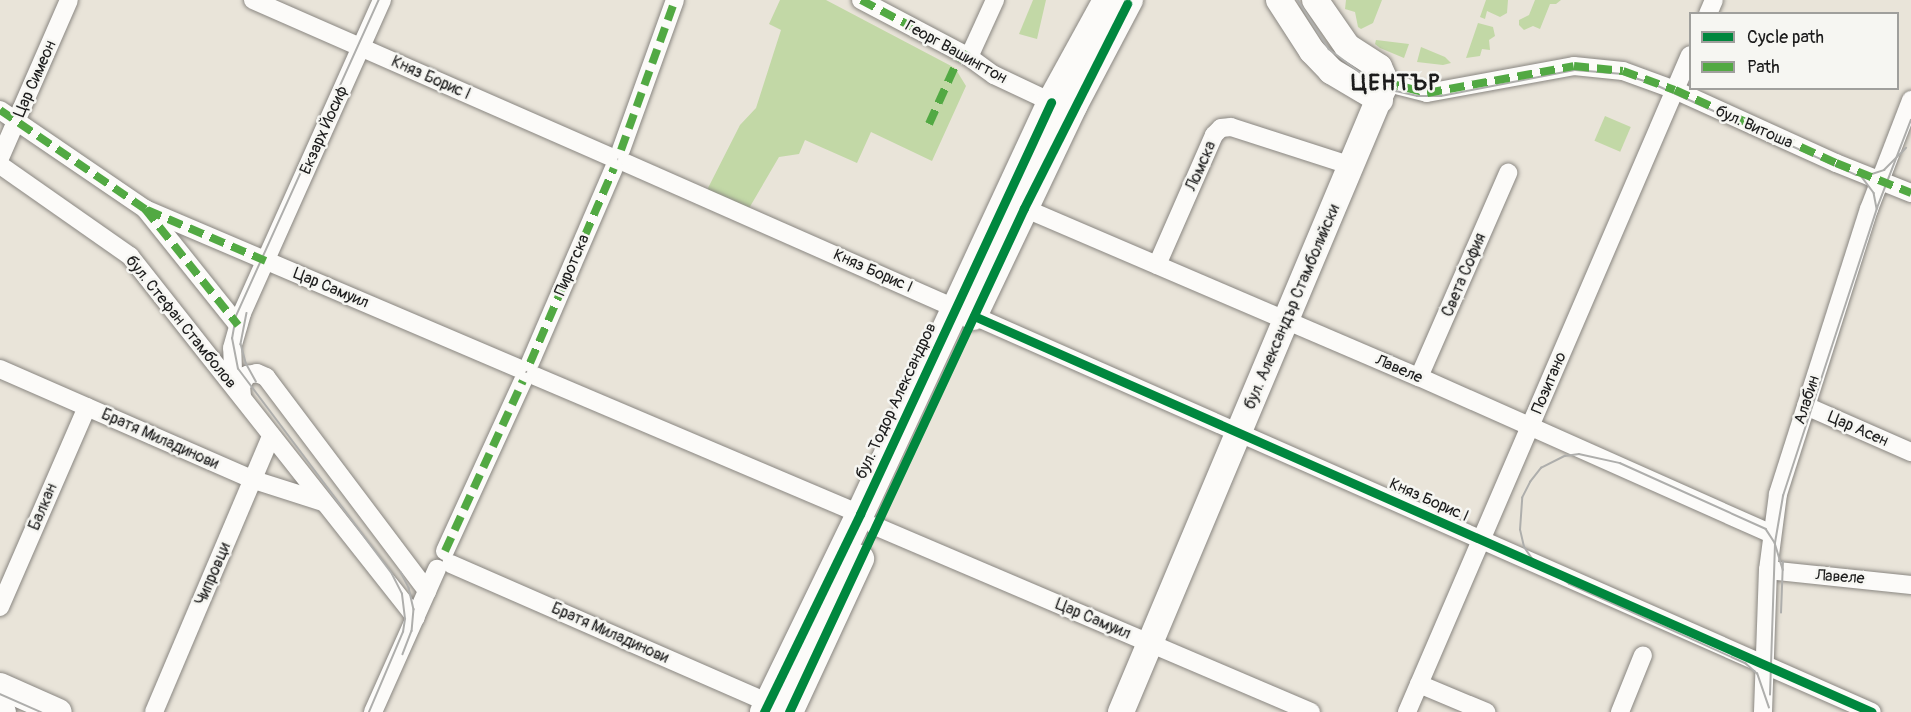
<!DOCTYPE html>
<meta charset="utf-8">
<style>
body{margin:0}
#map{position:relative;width:1911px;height:712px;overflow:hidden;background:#e9e4d9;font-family:Pangolin,sans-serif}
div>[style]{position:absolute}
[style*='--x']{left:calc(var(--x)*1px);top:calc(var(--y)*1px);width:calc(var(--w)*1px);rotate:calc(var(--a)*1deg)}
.green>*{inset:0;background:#c2d8a6;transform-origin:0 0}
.roads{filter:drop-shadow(0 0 2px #898681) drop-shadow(0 0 2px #898681)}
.street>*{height:18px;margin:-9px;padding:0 9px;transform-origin:9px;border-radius:9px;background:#fcfbf9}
.secondary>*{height:26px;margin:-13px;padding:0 13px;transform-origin:13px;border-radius:13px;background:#fcfbf9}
.primary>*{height:28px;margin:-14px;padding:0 14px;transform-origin:14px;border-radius:14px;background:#fcfbf9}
.tram>*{height:1.5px;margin:-0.75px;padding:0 0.75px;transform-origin:0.75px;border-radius:0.75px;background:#aeaeac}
.quiet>*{height:8px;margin-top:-4px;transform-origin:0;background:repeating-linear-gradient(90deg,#52a943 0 15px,transparent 0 23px)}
.cycleway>*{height:9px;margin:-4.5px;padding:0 4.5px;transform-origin:4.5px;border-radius:4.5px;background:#00873e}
span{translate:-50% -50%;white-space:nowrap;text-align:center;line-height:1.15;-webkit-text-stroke:5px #f6f6f2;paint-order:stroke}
.street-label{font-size:16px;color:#1c1c1c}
.district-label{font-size:22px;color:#1c1c1c;font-weight:700;letter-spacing:1.5px}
.legend{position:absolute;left:1689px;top:12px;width:210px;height:78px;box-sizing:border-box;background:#f6f6f2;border:2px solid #9f9f9c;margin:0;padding:8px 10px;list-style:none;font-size:18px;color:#1c1c1c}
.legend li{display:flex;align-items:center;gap:12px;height:30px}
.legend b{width:30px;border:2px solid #9f9f9c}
</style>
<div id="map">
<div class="green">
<div style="clip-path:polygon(780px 0,826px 0,955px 68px,966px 86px,932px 161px,871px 132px,857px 163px,805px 140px,799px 154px,779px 157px,748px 210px,707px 190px,740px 125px,756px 108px,781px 30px,769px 24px)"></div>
<div style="clip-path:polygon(1033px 0,1046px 0,1037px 39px,1019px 34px)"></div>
<div style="clip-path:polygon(1346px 0,1382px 0,1373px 23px,1361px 29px,1358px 27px,1355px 12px,1345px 9px)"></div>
<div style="clip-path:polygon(1486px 0,1508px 0,1507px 13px,1500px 17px,1487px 11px,1485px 19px,1480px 17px)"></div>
<div style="clip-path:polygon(1535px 0,1561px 0,1556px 4px,1550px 4px,1540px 29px,1533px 26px,1524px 30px,1519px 25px,1519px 20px,1529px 15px)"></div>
<div style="clip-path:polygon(1478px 23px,1493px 27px,1495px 36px,1489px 40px,1490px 50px,1482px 49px,1480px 56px,1466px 58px)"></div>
<div style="clip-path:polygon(1376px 40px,1409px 44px,1404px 58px,1380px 48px,1375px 44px)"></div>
<div style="clip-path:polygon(1421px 47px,1445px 57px,1451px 63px,1443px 65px,1417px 62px)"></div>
<div style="left:1605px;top:116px;width:28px;height:27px;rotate:23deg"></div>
</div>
<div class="roads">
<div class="street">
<div style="--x:253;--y:0;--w:389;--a:23.7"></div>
<div style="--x:861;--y:0;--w:122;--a:27.8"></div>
<div style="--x:969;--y:57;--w:31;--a:36"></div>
<div style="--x:994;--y:75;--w:63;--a:25.3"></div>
<div style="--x:1708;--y:14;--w:15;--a:-67"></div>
<div style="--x:969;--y:57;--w:63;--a:-65.5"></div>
<div style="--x:1384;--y:82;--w:44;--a:14.3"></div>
<div style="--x:1427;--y:93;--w:149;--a:-10.4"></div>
<div style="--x:1574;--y:66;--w:49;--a:5.8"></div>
<div style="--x:1623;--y:71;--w:55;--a:20.1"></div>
<div style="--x:1675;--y:90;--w:177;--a:24.4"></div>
<div style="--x:1836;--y:163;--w:81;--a:21.8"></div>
<div style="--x:0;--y:110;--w:176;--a:34.3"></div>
<div style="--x:145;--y:209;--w:149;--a:51.3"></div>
<div style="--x:621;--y:150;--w:159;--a:-70.2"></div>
<div style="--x:0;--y:158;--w:172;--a:-66.4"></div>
<div style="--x:626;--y:163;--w:360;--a:23.8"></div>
<div style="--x:0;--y:165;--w:159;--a:35"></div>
<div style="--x:130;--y:256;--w:461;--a:51.7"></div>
<div style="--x:1024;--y:208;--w:430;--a:23.2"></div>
<div style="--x:1419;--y:377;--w:385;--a:24"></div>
<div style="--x:145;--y:209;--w:405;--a:23.1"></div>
<div style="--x:1157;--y:265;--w:142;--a:-66.3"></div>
<div style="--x:1214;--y:135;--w:10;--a:-45"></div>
<div style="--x:1221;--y:128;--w:10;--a:-6"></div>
<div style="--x:1231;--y:127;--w:127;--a:17.9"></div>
<div style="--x:974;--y:316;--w:981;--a:23.8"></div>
<div style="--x:530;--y:363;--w:212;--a:-66.7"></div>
<div style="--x:0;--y:369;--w:277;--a:23.6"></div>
<div style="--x:254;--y:480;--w:72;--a:17.7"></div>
<div style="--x:535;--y:376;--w:353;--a:23"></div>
<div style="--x:1419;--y:377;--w:223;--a:-66.4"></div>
<div style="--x:238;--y:389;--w:19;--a:-106"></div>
<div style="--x:233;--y:371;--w:23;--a:-92"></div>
<div style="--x:232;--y:348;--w:36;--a:-74"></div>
<div style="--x:242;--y:313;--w:343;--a:-65.9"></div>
<div style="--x:242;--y:397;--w:11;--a:-95"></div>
<div style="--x:241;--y:386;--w:13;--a:-61"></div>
<div style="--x:247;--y:375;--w:10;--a:-11"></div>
<div style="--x:257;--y:373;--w:10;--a:24"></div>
<div style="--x:266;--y:377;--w:268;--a:53"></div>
<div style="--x:1806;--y:406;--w:115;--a:23.7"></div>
<div style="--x:875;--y:526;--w:474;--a:23.1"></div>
<div style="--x:445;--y:551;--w:187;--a:-65.4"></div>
<div style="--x:451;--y:564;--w:347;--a:23.6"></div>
<div style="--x:1768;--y:570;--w:144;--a:6"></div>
<div style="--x:0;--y:607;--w:218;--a:-66.5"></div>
<div style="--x:1419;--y:684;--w:73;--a:22.7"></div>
<div style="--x:154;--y:712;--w:300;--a:-67"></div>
<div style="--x:373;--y:712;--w:157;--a:-65.9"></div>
<div style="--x:1407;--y:712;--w:715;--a:-66.7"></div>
<div style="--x:1620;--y:712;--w:61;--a:-68"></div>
<div style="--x:1763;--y:712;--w:142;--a:-88"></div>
<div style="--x:1768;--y:570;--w:77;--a:-82.5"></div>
<div style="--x:1778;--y:494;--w:299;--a:-72.3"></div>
<div style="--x:1869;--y:209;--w:117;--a:-68.9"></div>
</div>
<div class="secondary">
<div style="--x:1279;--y:0;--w:61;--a:57.1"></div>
<div style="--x:1312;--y:51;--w:28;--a:46"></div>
<div style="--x:1331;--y:71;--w:57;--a:30.6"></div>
<div style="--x:0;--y:686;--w:64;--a:23.8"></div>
<div style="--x:0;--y:711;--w:3;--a:18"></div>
<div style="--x:1121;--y:712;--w:676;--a:-67.19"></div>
<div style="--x:1383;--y:89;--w:11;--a:-85"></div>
<div style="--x:1384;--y:78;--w:12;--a:-114"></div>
<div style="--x:1379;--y:67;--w:38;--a:-147"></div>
<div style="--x:1347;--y:46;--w:56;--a:-124.8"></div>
</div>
<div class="primary">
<div style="--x:973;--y:316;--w:233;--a:-64.5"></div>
<div style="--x:1073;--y:106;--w:120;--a:-62.2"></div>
<div style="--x:764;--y:712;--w:220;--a:-64.1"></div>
<div style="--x:860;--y:514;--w:454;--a:-65.1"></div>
<div style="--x:1051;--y:102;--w:116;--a:-61.2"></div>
<div style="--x:789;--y:712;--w:169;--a:-65.1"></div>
</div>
</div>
<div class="tram">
<div style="--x:1298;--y:0;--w:58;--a:57.7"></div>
<div style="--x:1329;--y:49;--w:39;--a:37"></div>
<div style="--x:1360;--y:72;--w:41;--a:27.8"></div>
<div style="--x:1396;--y:91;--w:22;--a:13"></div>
<div style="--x:1417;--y:96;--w:24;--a:0"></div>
<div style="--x:1441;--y:96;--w:136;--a:-11"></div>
<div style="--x:1575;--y:70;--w:48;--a:4.8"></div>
<div style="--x:1623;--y:74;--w:35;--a:18"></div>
<div style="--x:1656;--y:85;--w:219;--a:24.2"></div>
<div style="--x:1856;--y:175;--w:13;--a:0"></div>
<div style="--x:1869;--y:175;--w:16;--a:-18"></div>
<div style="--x:1884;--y:170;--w:31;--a:-45"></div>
<div style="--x:1859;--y:173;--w:25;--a:53"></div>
<div style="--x:1874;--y:193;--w:16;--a:79"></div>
<div style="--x:247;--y:313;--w:32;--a:101"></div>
<div style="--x:241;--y:344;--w:20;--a:75"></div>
<div style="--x:246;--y:363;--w:21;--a:61"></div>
<div style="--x:401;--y:572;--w:18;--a:63"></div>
<div style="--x:409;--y:588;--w:22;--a:77"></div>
<div style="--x:414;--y:609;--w:22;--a:95"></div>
<div style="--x:412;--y:631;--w:25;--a:111"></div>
<div style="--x:1781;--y:613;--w:51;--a:-87.8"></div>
<div style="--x:0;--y:694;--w:45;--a:23.7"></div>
<div style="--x:1770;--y:695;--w:152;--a:-88.1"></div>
<div style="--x:1775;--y:543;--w:48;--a:-80.3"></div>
<div style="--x:1783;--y:496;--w:303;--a:-71.9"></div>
<div style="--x:1877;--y:208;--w:94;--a:-68.9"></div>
<div style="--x:1769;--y:708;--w:36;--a:-109"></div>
<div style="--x:1757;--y:674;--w:15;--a:-138"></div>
<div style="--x:1746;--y:664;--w:194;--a:-155.7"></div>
<div style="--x:1569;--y:584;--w:45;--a:-146"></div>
<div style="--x:1532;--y:559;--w:14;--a:-124"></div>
<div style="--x:1524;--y:547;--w:17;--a:-103"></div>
<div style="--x:1520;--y:530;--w:32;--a:-86"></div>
<div style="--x:1522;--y:498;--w:18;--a:-63"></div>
<div style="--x:1530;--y:482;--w:18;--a:-52"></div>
<div style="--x:1541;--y:468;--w:27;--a:-27"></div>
<div style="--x:1565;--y:456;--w:14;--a:-8"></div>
<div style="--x:1579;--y:454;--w:42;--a:12.4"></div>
<div style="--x:1620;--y:463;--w:160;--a:24.3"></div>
<div style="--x:1766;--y:529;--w:17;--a:57"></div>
<div style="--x:1775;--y:543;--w:28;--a:73"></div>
<div style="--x:369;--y:712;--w:87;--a:-67"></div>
<div style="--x:403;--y:632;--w:13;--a:-81"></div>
<div style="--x:405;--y:619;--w:25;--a:-97"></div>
<div style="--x:402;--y:594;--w:22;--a:-117"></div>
<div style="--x:392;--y:574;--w:256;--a:-126.9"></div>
<div style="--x:238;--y:369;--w:31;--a:-101"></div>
<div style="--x:232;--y:339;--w:23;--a:-80"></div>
<div style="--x:236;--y:316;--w:347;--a:-65.7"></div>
</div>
<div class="quiet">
<div style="--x:861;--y:0;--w:122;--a:27.8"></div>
<div style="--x:1384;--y:82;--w:44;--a:14.3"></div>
<div style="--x:1427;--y:93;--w:149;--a:-10.4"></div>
<div style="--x:1574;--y:66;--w:49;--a:5.8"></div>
<div style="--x:1623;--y:71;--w:55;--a:20.1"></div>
<div style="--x:1675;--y:90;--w:177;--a:24.4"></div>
<div style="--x:1836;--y:163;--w:81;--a:21.8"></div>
<div style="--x:0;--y:110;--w:176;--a:34.3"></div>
<div style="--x:145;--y:209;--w:149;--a:51.3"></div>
<div style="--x:929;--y:124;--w:78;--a:-65.7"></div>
<div style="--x:621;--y:150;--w:159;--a:-70.2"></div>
<div style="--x:147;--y:210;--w:129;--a:23.2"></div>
<div style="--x:530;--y:363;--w:212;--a:-66.7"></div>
<div style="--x:445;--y:551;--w:187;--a:-65.4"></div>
</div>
<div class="cycleway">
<div style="--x:974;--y:316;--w:981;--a:23.8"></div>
<div style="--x:764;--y:712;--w:220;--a:-64.1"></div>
<div style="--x:860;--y:514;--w:454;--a:-65.1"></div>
<div style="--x:789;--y:712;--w:556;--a:-65"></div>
<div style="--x:1024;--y:208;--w:229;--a:-63.2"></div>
</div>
<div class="street-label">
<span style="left:956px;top:52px;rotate:29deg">Георг Вашингтон</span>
<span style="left:431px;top:78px;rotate:24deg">Княз Борис I</span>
<span style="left:35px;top:79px;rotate:-66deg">Цар Симеон</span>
<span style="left:1754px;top:127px;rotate:24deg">бул. Витоша</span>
<span style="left:324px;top:130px;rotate:-66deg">Екзарх Йосиф</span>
<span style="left:1201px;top:166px;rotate:-66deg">Ломска</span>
<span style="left:572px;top:265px;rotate:-67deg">Пиротска</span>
<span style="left:873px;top:271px;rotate:24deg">Княз Борис I</span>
<span style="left:1464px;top:275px;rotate:-67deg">Света София</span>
<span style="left:331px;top:288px;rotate:23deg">Цар Самуил</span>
<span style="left:1292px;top:307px;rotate:-67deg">бул. Александър Стамболийски</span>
<span style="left:181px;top:322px;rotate:51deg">бул. Стефан Стамболов</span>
<span style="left:1399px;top:369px;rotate:23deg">Лавеле</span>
<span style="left:1549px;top:383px;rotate:-67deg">Позитано</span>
<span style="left:1807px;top:400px;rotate:-72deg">Алабин</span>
<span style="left:896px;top:401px;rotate:-65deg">бул. Тодор Александров</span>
<span style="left:1858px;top:429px;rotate:24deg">Цар Асен</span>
<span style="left:160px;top:439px;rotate:24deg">Братя Миладинови</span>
<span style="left:1429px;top:500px;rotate:24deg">Княз Борис I</span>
<span style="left:43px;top:507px;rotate:-67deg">Балкан</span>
<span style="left:213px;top:574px;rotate:-67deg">Чипровци</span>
<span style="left:1840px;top:577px;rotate:4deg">Лавеле</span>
<span style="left:1093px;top:619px;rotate:23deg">Цар Самуил</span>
<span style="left:610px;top:633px;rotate:24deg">Братя Миладинови</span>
</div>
<div class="district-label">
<span style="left:1396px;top:84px">ЦЕНТЪР</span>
</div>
<ul class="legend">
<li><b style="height:8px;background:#00873e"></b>Cycle path</li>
<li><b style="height:8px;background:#52a943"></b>Path</li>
</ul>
</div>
